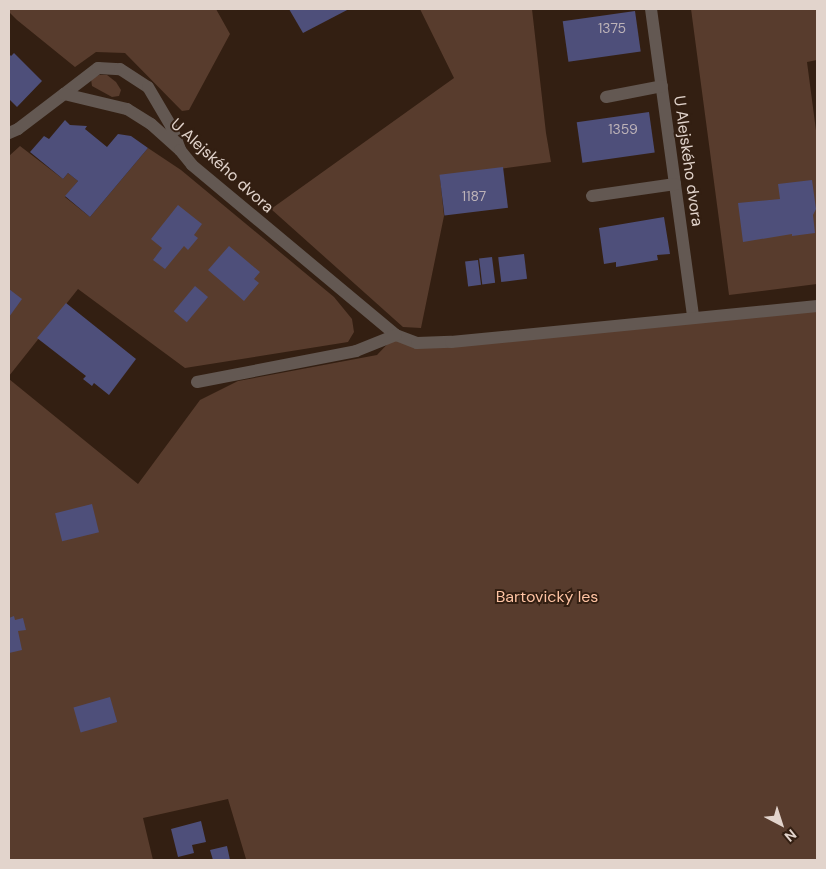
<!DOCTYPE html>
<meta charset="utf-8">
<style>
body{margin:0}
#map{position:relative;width:826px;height:869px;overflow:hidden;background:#331f12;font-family:"DM Sans",sans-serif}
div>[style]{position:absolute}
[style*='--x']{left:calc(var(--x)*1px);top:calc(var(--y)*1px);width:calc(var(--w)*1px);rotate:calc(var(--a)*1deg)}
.green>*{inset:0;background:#583c2d}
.building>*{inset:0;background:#4e4f7a;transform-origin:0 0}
.service>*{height:12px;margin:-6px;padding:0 6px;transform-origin:6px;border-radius:6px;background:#635852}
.minor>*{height:12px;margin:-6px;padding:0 6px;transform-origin:6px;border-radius:6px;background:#635852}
span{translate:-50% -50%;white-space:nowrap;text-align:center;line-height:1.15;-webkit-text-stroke:4px #331f12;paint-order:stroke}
.number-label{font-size:14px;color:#bdb3b8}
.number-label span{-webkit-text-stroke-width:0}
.street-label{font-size:16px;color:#e2d4cc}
.park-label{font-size:16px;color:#fec3a3}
.frame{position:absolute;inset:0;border:10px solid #e2d4cc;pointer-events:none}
.north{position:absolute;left:756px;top:799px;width:50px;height:50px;-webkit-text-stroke:4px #331f12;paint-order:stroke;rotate:140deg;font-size:14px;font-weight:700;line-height:20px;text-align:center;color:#e2d4cc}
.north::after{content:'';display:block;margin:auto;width:18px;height:22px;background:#e2d4cc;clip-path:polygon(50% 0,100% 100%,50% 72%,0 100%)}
</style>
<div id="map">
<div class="green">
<div style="clip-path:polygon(9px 9px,216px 9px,230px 34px,189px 110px,182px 111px,125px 53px,96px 52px,75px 67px,17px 20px,9px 12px)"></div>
<div style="clip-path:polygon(420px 9px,532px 9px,546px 133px,551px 162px,440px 177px,444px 216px,421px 328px,403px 327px,271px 209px,454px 78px)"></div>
<div style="clip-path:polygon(691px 9px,817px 9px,817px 60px,807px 62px,817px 138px,817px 284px,729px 295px)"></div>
<div style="clip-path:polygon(99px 75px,107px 75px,116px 82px,121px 90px,119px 96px,112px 97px,92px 86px,91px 79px)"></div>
<div style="clip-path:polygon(20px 146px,63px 179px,68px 173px,78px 181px,65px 197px,90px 217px,148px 148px,181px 170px,334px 297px,352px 319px,354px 332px,348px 342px,185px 368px,78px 289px,9px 376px,9px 156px)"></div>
<div style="clip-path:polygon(817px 306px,817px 860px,241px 860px,246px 859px,228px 799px,143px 818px,153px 860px,9px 860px,9px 379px,138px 484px,200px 400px,238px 381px,377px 355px,396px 335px,417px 343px)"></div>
</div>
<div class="building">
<div style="clip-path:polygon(289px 9px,349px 9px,303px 33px)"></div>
<div style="left:635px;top:11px;width:41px;height:73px;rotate:82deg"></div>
<div style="clip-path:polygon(14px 53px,42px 81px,17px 107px,9px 99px,9px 54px,11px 56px)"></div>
<div style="left:649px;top:112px;width:41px;height:73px;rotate:82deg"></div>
<div style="clip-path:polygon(65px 120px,70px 125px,87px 126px,85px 129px,107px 147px,118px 134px,131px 136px,148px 148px,90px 217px,65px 196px,78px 181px,68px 173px,63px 179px,30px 152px,44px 136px,49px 139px)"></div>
<div style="left:503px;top:167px;width:41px;height:64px;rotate:83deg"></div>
<div style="clip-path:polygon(812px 180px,816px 209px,813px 215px,815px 233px,792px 236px,792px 234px,743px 242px,738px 203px,780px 199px,778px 184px)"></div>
<div style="clip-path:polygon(178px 205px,202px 224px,194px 235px,198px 238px,188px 250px,184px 246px,165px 269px,153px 260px,162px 248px,151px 239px)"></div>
<div style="clip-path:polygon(664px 217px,670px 254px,657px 255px,658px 260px,616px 267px,616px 262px,604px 264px,599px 228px)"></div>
<div style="clip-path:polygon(229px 246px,260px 272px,254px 279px,259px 283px,244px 301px,208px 270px)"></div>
<div style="left:524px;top:254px;width:25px;height:26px;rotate:83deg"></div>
<div style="left:492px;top:257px;width:26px;height:13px;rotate:83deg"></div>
<div style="left:478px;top:260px;width:25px;height:13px;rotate:83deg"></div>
<div style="left:195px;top:286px;width:17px;height:33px;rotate:40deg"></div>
<div style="clip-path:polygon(9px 289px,22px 299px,9px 317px)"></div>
<div style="clip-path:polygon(66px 303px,136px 359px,109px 395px,94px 383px,92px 386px,83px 379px,86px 376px,37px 338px)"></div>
<div style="left:92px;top:504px;width:29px;height:38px;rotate:76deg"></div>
<div style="clip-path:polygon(14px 616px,15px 620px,23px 618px,26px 630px,18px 631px,22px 650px,9px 653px,9px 618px)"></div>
<div style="left:110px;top:697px;width:26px;height:38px;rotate:74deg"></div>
<div style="clip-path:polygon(201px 821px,206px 842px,192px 845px,194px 853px,178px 857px,171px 829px)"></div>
<div style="clip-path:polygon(227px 846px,230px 860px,213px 860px,210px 850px)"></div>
</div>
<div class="service">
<div style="--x:64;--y:94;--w:43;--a:-37.4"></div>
<div style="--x:98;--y:68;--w:22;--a:3"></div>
<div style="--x:120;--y:69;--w:33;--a:33"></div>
<div style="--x:148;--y:87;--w:45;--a:59.5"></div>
<div style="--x:171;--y:126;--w:26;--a:69"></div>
</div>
<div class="minor">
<div style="--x:651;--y:9;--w:311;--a:82.2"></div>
<div style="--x:606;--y:97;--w:57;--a:-11.1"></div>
<div style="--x:9;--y:133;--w:10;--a:-24"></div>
<div style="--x:18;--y:129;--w:58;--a:-37.3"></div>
<div style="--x:64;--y:94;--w:65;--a:13.4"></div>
<div style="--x:127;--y:109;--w:28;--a:32"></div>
<div style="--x:151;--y:124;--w:39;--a:42"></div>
<div style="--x:180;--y:150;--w:19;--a:51"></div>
<div style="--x:192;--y:165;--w:266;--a:39.8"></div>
<div style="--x:396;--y:335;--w:22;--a:21"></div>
<div style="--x:417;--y:343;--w:34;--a:-2"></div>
<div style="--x:451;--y:342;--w:368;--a:-5.6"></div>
<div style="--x:592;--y:196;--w:84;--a:-8.2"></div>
<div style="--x:197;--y:382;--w:162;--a:-11"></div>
<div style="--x:356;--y:351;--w:43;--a:-21.8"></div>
</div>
<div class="number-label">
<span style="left:612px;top:28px">1375</span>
<span style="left:623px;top:129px">1359</span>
<span style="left:474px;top:196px">1187</span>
</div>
<div class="street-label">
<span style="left:688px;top:161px;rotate:82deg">U Alejského dvora</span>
<span style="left:222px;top:166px;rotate:42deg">U Alejského dvora</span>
</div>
<div class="park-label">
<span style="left:547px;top:597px">Bartovický les</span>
</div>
<div class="frame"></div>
<div class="north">N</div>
</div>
